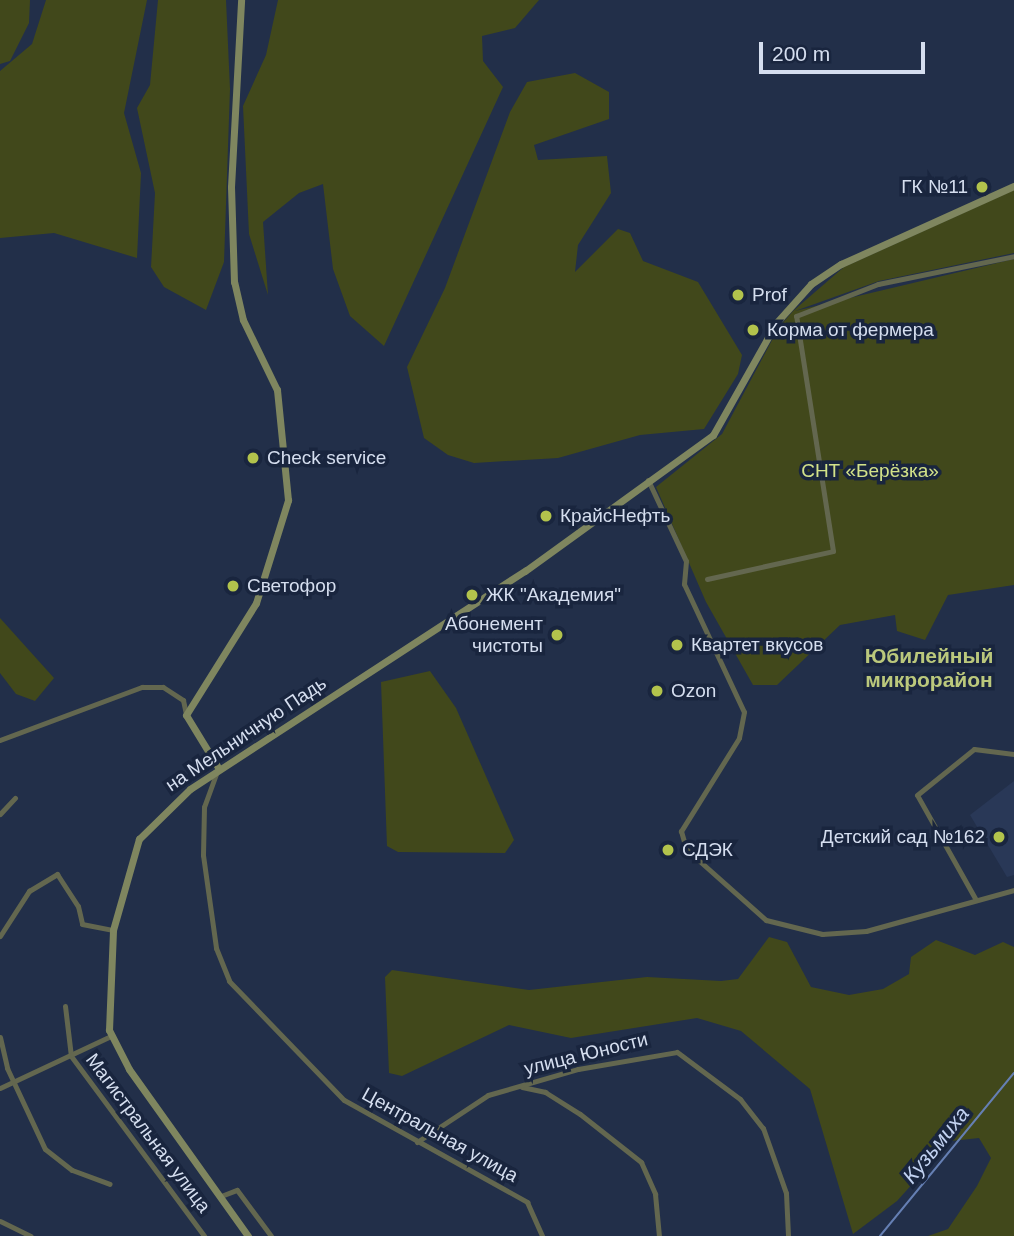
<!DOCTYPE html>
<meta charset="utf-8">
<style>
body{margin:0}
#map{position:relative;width:1014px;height:1236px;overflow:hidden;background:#222f49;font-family:Arial,sans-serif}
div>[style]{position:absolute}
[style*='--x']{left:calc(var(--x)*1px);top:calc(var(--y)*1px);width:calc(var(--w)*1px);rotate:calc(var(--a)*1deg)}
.built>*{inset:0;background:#293857}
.green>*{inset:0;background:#41481b}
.stream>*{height:2px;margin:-1px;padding:0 1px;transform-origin:1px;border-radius:1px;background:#657fb3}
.street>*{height:5px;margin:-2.5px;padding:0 2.5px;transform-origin:2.5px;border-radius:2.5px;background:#63674f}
.secondary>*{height:7px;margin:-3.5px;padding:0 3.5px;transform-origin:3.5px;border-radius:3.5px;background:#7f865f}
.dots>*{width:19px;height:19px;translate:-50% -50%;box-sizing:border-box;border:4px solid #19253e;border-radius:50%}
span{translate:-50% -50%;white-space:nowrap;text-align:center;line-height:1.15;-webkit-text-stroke:7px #19253e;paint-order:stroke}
.poi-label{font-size:19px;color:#d5deef}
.right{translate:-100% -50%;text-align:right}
.left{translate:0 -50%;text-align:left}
.park-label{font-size:19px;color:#d3e289}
.street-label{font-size:19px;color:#d5deef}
.neighbourhood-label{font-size:21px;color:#bbc87c;font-weight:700}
.water-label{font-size:21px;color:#c2d2f1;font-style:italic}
.scale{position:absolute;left:759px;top:42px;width:166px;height:32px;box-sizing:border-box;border:4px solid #d5deef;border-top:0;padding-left:9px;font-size:21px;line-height:24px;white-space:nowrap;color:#d5deef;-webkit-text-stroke:5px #19253e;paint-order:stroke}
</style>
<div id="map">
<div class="built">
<div style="clip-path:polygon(1014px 781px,1014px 875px,1007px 877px,970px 815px)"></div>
</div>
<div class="green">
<div style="clip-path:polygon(0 0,30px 0,29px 23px,10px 61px,0 64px)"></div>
<div style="clip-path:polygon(46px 0,147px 0,124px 113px,141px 173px,137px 258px,54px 233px,0 238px,0 71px,32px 44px)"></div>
<div style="clip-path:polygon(158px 0,226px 0,230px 89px,224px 262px,206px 310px,164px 287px,151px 267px,155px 193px,137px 108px,150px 85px)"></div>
<div style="clip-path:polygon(278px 0,539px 0,515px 28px,482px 36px,483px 61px,503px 87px,384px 346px,350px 316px,333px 269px,323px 184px,299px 193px,263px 222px,268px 295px,249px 234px,243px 106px,266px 55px)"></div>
<div style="clip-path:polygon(575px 73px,609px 92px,609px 119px,534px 145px,538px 160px,607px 156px,611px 193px,578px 245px,575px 272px,618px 229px,630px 233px,643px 261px,698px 282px,742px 355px,738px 374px,704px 429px,640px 435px,558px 458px,474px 463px,448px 455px,424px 438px,407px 367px,445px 288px,510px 112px,527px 82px)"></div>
<div style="clip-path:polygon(1014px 190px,1014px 253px,879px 281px,795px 311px,1014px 259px,1014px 585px,948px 595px,925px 640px,897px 631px,895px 615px,840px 625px,777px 685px,753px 685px,706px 602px,656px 487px,722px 434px,779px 327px,793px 311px,844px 267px)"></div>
<div style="clip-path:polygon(0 618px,54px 678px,35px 701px,16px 694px,0 673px)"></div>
<div style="clip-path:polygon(430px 671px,456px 708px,514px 840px,505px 853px,398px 852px,387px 846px,381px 682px)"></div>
<div style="clip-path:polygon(769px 937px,787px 942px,811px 987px,849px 995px,883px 989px,909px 974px,911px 957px,936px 940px,975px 955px,1003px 942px,1014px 947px,1014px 1236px,928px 1236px,948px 1229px,977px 1186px,991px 1158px,979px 1138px,951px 1141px,897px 1201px,853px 1234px,810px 1089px,741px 1031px,697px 1018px,571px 1038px,509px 1025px,402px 1076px,389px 1073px,385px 977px,392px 970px,529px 990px,647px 977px,721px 981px,738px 979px)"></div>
</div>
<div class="stream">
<div style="--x:880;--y:1236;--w:211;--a:-50.6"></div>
</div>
<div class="street">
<div style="--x:648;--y:480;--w:89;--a:64.9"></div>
<div style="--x:686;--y:561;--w:23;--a:95"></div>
<div style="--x:684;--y:584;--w:141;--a:64.9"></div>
<div style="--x:744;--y:712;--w:26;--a:101"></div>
<div style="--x:739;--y:738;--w:110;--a:121.9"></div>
<div style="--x:681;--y:831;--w:19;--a:74"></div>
<div style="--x:686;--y:849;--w:107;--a:41.6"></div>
<div style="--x:766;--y:920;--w:58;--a:14"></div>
<div style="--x:822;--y:934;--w:44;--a:-3.9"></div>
<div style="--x:866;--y:931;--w:154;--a:-15.5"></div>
<div style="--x:707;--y:579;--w:129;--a:-12.5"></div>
<div style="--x:833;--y:551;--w:238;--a:-98.9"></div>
<div style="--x:796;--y:316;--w:88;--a:-21.3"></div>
<div style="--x:878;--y:284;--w:139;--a:-11.6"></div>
<div style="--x:0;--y:740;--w:152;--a:-20.5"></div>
<div style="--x:142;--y:687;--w:21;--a:0"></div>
<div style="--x:163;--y:687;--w:24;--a:33"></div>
<div style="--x:183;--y:700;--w:14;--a:78"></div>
<div style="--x:216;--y:774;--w:35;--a:110"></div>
<div style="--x:204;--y:807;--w:48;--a:91.2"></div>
<div style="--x:203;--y:855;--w:94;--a:82"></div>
<div style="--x:216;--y:948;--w:35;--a:68"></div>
<div style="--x:229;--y:981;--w:165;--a:46"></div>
<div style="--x:344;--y:1100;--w:210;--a:29.1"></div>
<div style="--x:527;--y:1202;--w:37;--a:66"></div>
<div style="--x:0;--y:814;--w:22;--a:-47"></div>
<div style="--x:976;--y:900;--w:120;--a:-119.3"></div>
<div style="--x:917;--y:795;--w:73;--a:-38.9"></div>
<div style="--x:974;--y:749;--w:40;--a:7.1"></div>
<div style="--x:0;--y:936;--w:54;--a:-57.2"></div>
<div style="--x:29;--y:891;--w:33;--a:-31"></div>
<div style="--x:57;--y:874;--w:38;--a:57"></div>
<div style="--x:78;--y:906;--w:18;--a:77"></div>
<div style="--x:82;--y:924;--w:32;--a:11"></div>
<div style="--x:65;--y:1006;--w:50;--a:83.2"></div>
<div style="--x:71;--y:1056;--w:224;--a:53.5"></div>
<div style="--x:0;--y:1037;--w:32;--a:77"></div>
<div style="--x:7;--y:1068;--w:89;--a:64.9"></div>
<div style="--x:45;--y:1149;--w:34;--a:38"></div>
<div style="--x:72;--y:1170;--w:40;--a:20.2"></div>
<div style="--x:522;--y:1087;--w:24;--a:12"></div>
<div style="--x:545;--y:1092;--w:41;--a:32.2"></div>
<div style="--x:580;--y:1114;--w:78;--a:38.2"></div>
<div style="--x:641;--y:1162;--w:35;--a:66"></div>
<div style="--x:655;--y:1194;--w:42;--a:84.6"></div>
<div style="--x:0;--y:1088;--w:123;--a:-25.1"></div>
<div style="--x:417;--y:1142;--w:85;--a:-33.5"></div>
<div style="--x:488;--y:1095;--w:94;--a:-16.1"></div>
<div style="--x:578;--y:1069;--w:100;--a:-9.7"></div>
<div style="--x:677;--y:1052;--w:79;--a:36.7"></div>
<div style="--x:740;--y:1099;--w:37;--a:52"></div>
<div style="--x:763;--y:1128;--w:69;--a:70.5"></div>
<div style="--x:786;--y:1193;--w:43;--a:87.3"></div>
<div style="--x:221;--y:1196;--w:17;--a:-21"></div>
<div style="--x:237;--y:1190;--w:57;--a:53.5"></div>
<div style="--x:0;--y:1221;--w:34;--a:26"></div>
</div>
<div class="secondary">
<div style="--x:219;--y:769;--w:63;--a:-121.4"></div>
<div style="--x:186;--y:715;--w:132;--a:-58"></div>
<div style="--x:256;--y:603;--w:108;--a:-72.7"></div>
<div style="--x:288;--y:500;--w:111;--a:-95.7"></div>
<div style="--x:277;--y:390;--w:78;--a:-115.9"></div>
<div style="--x:243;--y:320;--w:39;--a:-103"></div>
<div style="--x:234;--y:282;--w:95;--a:-91.8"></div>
<div style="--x:231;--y:187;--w:187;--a:-86.9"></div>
<div style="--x:248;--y:1236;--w:205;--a:-125.5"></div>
<div style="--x:129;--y:1069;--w:44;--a:-117.1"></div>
<div style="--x:109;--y:1030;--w:100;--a:-87.7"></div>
<div style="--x:113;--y:930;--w:95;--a:-74.1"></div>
<div style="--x:139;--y:839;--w:71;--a:-44.4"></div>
<div style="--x:190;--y:789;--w:400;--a:-33.1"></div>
<div style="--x:525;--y:571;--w:232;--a:-35.9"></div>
<div style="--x:713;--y:435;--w:129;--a:-60.6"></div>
<div style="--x:776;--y:323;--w:52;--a:-48.1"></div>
<div style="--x:811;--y:284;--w:36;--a:-34"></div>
<div style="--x:841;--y:264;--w:190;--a:-24.3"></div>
</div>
<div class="dots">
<div style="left:982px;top:187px;background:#b2c34c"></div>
<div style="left:738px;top:295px;background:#b2c34c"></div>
<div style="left:753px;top:330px;background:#b2c34c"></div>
<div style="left:253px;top:458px;background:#b2c34c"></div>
<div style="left:546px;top:516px;background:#b2c34c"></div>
<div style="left:233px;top:586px;background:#b2c34c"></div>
<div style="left:472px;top:595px;background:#b2c34c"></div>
<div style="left:557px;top:635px;background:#b2c34c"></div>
<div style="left:677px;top:645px;background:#b2c34c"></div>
<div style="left:657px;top:691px;background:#b2c34c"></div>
<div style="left:999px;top:837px;background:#b2c34c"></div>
<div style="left:668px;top:850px;background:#b2c34c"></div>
</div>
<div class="poi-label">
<span class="right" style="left:968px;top:187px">ГК №11</span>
<span class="left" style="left:752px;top:295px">Prof</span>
<span class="left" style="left:767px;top:330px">Корма от фермера</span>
<span class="left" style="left:267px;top:458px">Check service</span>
<span class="left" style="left:560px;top:516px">КрайсНефть</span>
<span class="left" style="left:247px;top:586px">Светофор</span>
<span class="left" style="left:486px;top:595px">ЖК "Академия"</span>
<span class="right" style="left:543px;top:635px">Абонемент<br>чистоты</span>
<span class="left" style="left:691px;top:645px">Квартет вкусов</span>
<span class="left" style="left:671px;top:691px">Ozon</span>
<span class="right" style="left:985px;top:837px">Детский сад №162</span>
<span class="left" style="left:682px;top:850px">СДЭК</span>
</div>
<div class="park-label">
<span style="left:870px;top:471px">СНТ «Берёзка»</span>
</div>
<div class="street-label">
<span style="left:246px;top:734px;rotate:-34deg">на Мельничную Падь</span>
<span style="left:586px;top:1054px;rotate:-14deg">улица Юности</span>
<span style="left:148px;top:1133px;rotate:53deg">Магистральная улица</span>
<span style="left:440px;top:1135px;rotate:29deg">Центральная улица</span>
</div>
<div class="neighbourhood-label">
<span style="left:929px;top:668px">Юбилейный<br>микрорайон</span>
</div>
<div class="water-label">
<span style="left:936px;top:1145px;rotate:-51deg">Кузьмиха</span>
</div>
<div class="scale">200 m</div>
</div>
